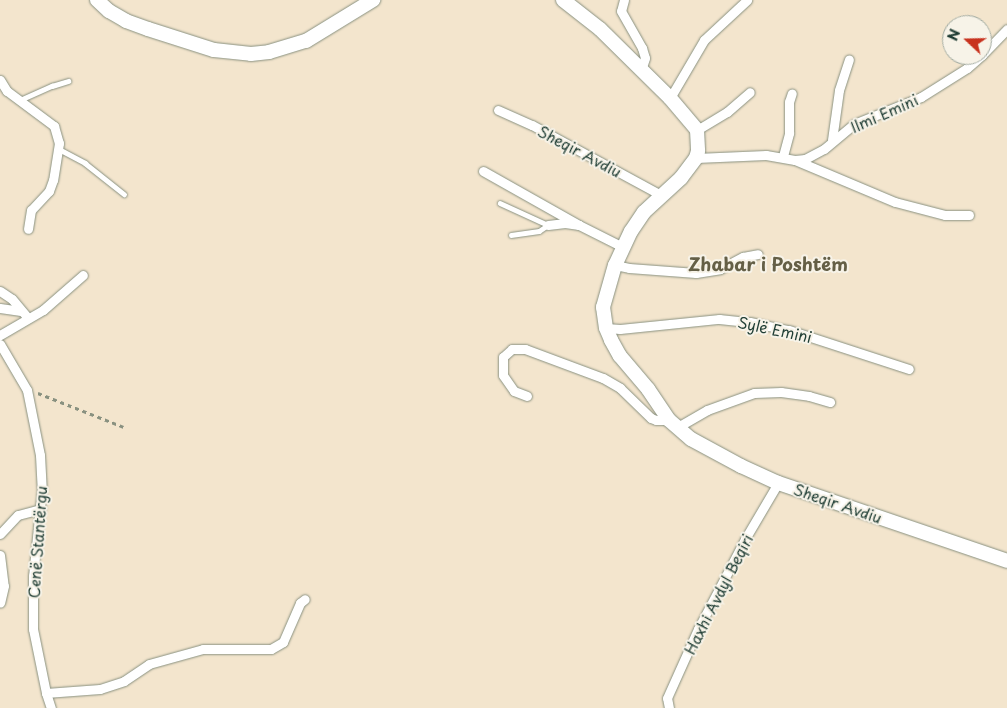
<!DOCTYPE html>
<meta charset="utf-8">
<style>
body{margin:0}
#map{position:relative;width:1007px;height:708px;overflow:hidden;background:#f3e5cd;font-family:"Playpen Sans",sans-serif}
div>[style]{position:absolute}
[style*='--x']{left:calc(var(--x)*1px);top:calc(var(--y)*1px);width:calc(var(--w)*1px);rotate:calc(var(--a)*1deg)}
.path>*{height:2.5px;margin-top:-1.25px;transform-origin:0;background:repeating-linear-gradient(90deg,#899180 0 4px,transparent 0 8px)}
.roads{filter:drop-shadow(0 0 1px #899180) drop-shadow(0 0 1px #899180)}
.lane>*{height:4.5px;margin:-2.25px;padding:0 2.25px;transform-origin:2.25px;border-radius:2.25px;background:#fff}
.street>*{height:9px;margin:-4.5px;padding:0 4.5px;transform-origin:4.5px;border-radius:4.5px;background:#fff}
.secondary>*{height:14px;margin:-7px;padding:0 7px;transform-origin:7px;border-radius:7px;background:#fff}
span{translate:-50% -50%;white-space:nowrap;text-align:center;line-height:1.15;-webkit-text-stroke:4px #f7f3e8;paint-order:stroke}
.street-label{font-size:15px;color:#1f3d34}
.quarter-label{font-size:18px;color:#645f46;font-weight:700}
.north{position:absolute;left:942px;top:15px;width:50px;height:50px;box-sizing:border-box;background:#f7f3e8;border:1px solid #a1aaa0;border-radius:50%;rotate:291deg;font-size:14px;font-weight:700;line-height:20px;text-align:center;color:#1f3d34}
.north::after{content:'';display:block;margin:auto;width:18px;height:22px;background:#c8321e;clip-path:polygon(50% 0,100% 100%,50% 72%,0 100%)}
</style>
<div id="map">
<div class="path">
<div style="--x:38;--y:393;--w:92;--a:21.6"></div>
</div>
<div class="roads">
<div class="lane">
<div style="--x:20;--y:100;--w:35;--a:-24"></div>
<div style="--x:52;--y:86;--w:17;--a:-17"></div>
<div style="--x:59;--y:149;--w:30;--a:28"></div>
<div style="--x:85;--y:163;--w:50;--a:38.5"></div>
<div style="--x:500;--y:203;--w:53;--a:24.6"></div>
<div style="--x:511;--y:235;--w:28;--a:-8"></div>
<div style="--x:539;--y:231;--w:11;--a:-34"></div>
</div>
<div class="street">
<div style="--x:624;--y:0;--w:11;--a:105"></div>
<div style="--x:621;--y:11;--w:43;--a:60.4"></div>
<div style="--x:642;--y:48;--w:10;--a:73"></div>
<div style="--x:645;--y:58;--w:13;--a:108"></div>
<div style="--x:982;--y:55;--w:36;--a:-46"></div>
<div style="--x:0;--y:80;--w:13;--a:58"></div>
<div style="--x:7;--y:91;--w:59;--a:36.7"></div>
<div style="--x:54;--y:126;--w:18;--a:74"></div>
<div style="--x:59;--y:143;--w:37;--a:99"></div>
<div style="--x:53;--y:180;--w:12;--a:110"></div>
<div style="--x:49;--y:191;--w:26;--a:133"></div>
<div style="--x:31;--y:210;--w:19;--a:99"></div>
<div style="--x:670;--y:98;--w:67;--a:-59.6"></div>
<div style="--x:704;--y:40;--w:59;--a:-42.9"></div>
<div style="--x:498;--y:110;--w:37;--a:24"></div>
<div style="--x:532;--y:125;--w:147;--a:28.5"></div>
<div style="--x:697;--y:130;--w:35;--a:-31"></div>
<div style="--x:727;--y:112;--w:30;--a:-41"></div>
<div style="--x:832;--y:140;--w:50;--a:-82"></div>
<div style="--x:839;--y:90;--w:32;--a:-72"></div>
<div style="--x:783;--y:156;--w:24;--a:-75"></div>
<div style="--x:789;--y:133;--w:31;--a:-90"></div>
<div style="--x:789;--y:102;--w:9;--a:-72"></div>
<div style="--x:696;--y:158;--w:70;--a:-2.5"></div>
<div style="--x:766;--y:155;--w:29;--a:10"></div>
<div style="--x:795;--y:160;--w:10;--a:-6"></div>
<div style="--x:805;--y:159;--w:21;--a:-28"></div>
<div style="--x:824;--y:149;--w:39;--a:-40"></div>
<div style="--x:854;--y:124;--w:72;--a:-21.9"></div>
<div style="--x:921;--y:97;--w:54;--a:-32.2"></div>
<div style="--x:967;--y:68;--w:20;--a:-41"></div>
<div style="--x:795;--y:160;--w:108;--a:22.8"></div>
<div style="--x:895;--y:202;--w:52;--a:14.6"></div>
<div style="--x:945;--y:215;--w:24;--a:0"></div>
<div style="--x:483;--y:171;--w:110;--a:29.4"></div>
<div style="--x:548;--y:225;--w:17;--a:-7"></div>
<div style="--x:565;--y:223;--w:14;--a:8"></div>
<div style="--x:579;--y:225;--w:49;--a:26.6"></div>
<div style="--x:615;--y:265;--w:14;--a:12"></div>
<div style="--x:629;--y:268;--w:67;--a:4.3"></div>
<div style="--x:696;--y:273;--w:24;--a:-9"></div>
<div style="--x:720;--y:269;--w:26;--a:-28"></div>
<div style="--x:743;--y:257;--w:15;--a:-11"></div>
<div style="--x:0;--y:291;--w:14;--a:34"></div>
<div style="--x:12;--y:299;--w:25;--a:50"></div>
<div style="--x:0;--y:308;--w:21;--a:8"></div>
<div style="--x:606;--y:328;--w:14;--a:4"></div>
<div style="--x:620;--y:329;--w:100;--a:-5.8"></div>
<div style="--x:719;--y:319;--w:31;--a:6"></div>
<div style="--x:750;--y:322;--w:40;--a:12"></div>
<div style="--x:789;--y:330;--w:126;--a:18"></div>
<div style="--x:0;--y:335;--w:50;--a:-30.2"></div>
<div style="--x:43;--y:310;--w:53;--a:-41.2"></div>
<div style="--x:0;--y:344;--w:53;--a:59.6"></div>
<div style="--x:27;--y:390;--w:66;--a:78.7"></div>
<div style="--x:40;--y:455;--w:33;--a:87"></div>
<div style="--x:42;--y:488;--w:88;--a:95.8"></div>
<div style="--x:33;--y:576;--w:53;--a:90"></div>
<div style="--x:33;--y:629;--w:65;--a:78.5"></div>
<div style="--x:46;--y:693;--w:16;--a:72"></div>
<div style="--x:527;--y:396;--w:14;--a:-159"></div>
<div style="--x:514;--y:391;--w:19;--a:-125"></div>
<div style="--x:503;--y:375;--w:18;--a:-90"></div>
<div style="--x:503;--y:357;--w:12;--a:-42"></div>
<div style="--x:512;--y:349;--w:13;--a:0"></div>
<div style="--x:525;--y:349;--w:83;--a:20.4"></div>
<div style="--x:603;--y:378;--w:20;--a:30"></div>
<div style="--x:620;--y:388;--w:43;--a:44.1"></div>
<div style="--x:651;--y:418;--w:5;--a:22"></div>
<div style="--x:656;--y:420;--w:13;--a:0"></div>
<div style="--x:676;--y:428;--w:36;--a:-30"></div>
<div style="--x:707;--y:410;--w:50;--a:-19.9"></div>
<div style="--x:754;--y:393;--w:27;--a:-2"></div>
<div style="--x:781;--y:392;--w:28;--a:8"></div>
<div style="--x:809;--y:396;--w:22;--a:16"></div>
<div style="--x:0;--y:534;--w:26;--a:-47"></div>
<div style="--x:18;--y:515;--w:24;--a:-15"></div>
<div style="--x:0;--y:555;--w:31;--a:83"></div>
<div style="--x:4;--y:586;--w:17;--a:103"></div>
<div style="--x:46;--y:693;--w:54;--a:-4.2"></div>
<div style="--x:100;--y:689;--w:25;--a:-18"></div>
<div style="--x:124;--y:681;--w:30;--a:-34"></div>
<div style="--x:149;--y:664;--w:56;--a:-15.5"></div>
<div style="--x:203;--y:649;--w:68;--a:0"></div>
<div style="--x:271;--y:649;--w:14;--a:-30"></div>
<div style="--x:283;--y:642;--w:43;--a:-66.4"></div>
<div style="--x:300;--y:603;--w:6;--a:-39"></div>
<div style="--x:669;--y:708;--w:10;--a:-101"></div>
<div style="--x:667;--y:698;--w:76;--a:-65.8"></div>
<div style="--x:698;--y:629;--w:102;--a:-62.4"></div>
<div style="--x:745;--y:539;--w:65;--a:-59.5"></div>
</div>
<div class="secondary">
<div style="--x:97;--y:0;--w:16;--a:43"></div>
<div style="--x:109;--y:11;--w:20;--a:30"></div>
<div style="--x:126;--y:21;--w:23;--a:20"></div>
<div style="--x:148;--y:29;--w:69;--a:17.7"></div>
<div style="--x:214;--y:50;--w:37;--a:6"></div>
<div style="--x:251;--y:54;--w:18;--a:-6"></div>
<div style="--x:269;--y:52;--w:39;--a:-17"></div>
<div style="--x:306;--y:41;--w:79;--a:-31.5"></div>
<div style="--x:563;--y:0;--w:47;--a:38.1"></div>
<div style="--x:600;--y:29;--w:98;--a:44.6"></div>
<div style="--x:670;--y:98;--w:42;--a:49.8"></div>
<div style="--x:697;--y:130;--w:21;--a:87"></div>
<div style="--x:698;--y:151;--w:7;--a:106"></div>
<div style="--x:696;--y:158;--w:25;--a:127"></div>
<div style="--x:681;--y:178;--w:50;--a:137.4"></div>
<div style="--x:644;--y:212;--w:23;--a:124"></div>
<div style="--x:631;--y:231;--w:38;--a:115"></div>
<div style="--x:615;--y:265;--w:44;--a:105.9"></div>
<div style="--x:603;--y:307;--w:21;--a:82"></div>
<div style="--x:606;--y:328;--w:13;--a:67"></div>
<div style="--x:611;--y:340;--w:18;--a:61"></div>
<div style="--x:620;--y:356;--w:43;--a:49.7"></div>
<div style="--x:648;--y:389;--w:37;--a:56"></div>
<div style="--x:669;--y:420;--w:29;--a:41"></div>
<div style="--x:691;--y:439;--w:57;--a:28.4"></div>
<div style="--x:741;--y:466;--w:41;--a:24.7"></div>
<div style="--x:778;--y:483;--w:242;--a:18.8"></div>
</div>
</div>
<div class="street-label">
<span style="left:884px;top:113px;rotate:-24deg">Ilmi Emini</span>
<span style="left:580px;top:151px;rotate:28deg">Sheqir Avdiu</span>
<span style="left:775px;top:329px;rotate:12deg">Sylë Emini</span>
<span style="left:838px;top:503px;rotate:19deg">Sheqir Avdiu</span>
<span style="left:37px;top:542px;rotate:-86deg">Cenë Stantërgu</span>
<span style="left:718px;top:594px;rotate:-63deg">Haxhi Avdyl Beqiri</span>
</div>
<div class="quarter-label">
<span style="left:768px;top:264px">Zhabar i Poshtëm</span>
</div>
<div class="north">N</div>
</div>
